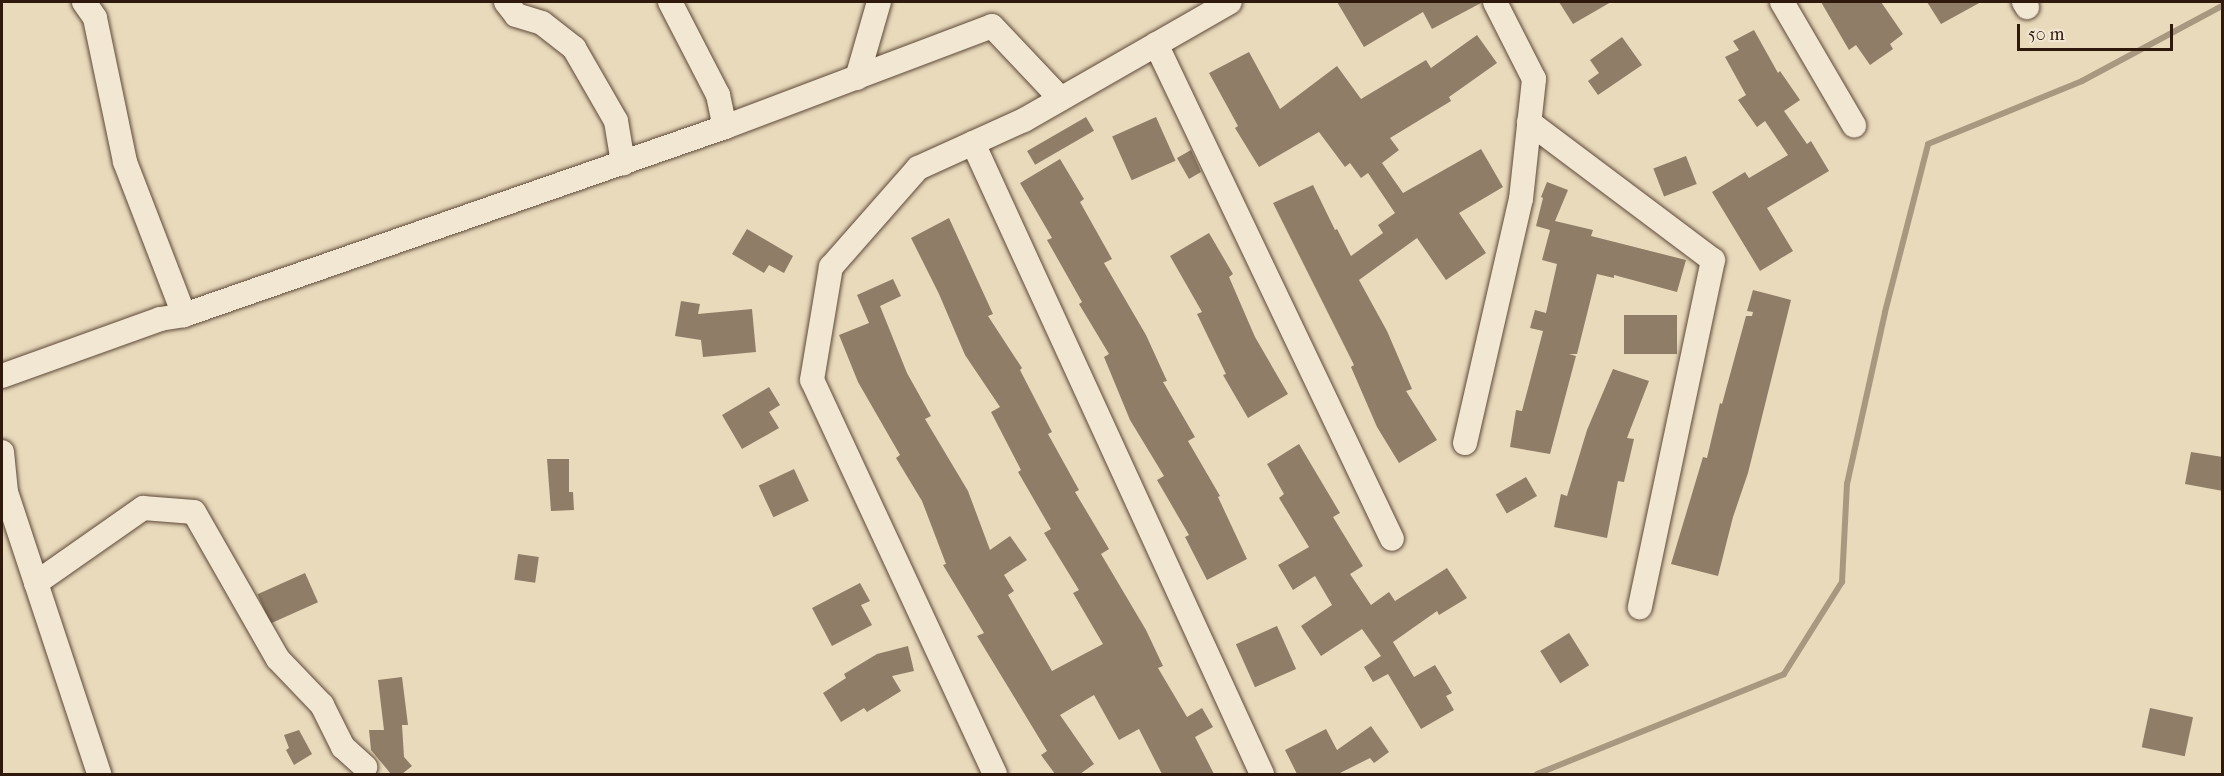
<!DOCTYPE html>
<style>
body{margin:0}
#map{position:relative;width:2224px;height:776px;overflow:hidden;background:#e9dabc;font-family:"IM FELL French Canon",serif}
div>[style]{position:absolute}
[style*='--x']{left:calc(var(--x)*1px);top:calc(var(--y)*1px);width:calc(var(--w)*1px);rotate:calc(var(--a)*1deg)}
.stream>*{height:6px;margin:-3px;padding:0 3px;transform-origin:3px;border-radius:3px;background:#a99880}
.building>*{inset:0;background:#8f7d68;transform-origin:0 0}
.roads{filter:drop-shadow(0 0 2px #5d4938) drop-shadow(0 0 2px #5d4938)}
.minor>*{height:24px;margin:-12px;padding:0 12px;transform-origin:12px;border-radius:12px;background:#f1e7d3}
span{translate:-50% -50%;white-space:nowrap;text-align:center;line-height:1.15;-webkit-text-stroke:4.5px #f1e7d3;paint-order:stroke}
.frame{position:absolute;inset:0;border:3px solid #2e190c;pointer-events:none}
.scale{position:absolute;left:2017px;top:24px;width:156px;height:27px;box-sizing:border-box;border:3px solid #2e190c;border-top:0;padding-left:8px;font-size:18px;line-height:21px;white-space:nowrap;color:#2e190c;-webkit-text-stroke:4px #f1e7d3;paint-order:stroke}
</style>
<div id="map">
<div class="stream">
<div style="--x:1537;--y:774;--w:266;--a:-22"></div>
<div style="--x:1784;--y:674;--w:109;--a:-57.8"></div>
<div style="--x:1842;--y:582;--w:98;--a:-87.1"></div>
<div style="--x:1847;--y:484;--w:176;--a:-77.5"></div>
<div style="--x:1885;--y:312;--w:173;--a:-75.6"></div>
<div style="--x:1928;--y:144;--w:166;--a:-22.2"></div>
<div style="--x:2082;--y:81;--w:159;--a:-28.2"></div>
</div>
<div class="building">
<div style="clip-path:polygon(1337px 2px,1481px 2px,1481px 3px,1432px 29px,1423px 12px,1364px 47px)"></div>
<div style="clip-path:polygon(1559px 2px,1611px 2px,1573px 24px)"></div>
<div style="clip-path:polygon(1821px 2px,1881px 2px,1903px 34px,1890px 44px,1893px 49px,1870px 65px,1856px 45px,1849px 50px)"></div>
<div style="clip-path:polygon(1927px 2px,1981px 2px,1941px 24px)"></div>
<div style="clip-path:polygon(1754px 30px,1778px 73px,1780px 71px,1800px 100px,1784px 111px,1807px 144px,1811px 141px,1829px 171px,1767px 208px,1793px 251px,1760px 271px,1712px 192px,1745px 172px,1749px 178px,1788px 155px,1765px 121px,1757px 127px,1738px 100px,1746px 95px,1725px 57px,1739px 50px,1733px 41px)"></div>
<div style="clip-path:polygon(1477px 35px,1497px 63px,1449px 97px,1451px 101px,1390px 138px,1399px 150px,1382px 163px,1403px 193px,1481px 149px,1503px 187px,1459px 213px,1486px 253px,1446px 280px,1417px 238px,1359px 280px,1387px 331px,1412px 389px,1406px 391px,1437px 440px,1399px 463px,1377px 427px,1351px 367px,1354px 365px,1273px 203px,1313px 185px,1335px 230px,1337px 229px,1351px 256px,1383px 233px,1378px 225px,1395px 213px,1368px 173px,1361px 178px,1350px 163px,1345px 167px,1319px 132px,1259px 167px,1235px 128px,1238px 126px,1209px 73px,1249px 52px,1280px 109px,1337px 66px,1361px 99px,1426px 60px,1431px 68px)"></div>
<div style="clip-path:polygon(1622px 37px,1642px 65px,1598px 95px,1588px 81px,1599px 73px,1590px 60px)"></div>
<div style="left:1086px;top:117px;width:16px;height:68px;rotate:60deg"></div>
<div style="left:1156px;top:117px;width:48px;height:48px;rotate:66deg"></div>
<div style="clip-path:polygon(1191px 150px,1201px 172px,1189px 179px,1177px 158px)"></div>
<div style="left:1686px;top:156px;width:30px;height:35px;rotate:69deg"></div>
<div style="clip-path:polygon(1060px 159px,1084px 199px,1080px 202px,1112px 259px,1104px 263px,1146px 335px,1167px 381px,1163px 382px,1195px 437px,1188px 441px,1220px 496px,1218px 497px,1247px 559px,1207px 580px,1185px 537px,1189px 535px,1157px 480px,1164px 476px,1130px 420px,1104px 357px,1109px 354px,1079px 304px,1082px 302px,1047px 240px,1052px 238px,1020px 183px)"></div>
<div style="clip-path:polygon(1547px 182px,1568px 190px,1555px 221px,1593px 230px,1591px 236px,1686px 260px,1677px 292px,1614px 275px,1614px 278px,1597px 274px,1577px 354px,1569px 354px,1576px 356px,1550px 454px,1510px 447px,1516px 410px,1522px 411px,1543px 331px,1530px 328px,1535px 310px,1546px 313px,1557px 264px,1542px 260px,1550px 230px,1536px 226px,1543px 198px,1541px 197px)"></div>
<div style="clip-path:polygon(949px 218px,993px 314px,988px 316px,1022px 368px,1020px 370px,1052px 432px,1048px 434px,1079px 490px,1075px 492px,1109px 549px,1101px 554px,1146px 630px,1163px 666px,1158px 668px,1187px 717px,1202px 708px,1213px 727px,1195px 737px,1214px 774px,1162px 774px,1139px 729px,1119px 740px,1094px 695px,1060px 715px,1094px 764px,1080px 774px,1055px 774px,1041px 755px,1047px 751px,977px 636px,984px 633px,943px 565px,946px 564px,922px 501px,896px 458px,900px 455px,858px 382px,839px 335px,869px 323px,857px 295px,893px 279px,901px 296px,880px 306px,907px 373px,931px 416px,925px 419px,968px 491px,990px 550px,1010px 536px,1027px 560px,1004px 575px,1014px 591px,1008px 595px,1052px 671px,1103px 644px,1073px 593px,1079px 590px,1044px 533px,1051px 529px,1018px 472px,1021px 470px,991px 412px,1000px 407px,965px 355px,939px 294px,911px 238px)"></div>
<div style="clip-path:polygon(747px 229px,793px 256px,784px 273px,769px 265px,764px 273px,732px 254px)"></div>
<div style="clip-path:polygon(1209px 233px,1233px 274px,1229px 277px,1255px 337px,1288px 394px,1248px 418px,1223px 375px,1226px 374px,1197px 314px,1202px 312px,1170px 256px)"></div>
<div style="clip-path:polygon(1753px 290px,1791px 300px,1748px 473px,1733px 517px,1718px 576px,1671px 564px,1703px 457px,1707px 458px,1720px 403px,1722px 404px,1746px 316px,1752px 316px,1753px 312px,1747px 311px)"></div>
<div style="clip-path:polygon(681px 301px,700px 304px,698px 314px,752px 309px,756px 352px,703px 357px,701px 340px,675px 336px)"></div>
<div style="left:1624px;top:315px;width:53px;height:39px"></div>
<div style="clip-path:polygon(1613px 369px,1649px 381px,1627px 438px,1634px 439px,1624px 482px,1618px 481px,1607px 538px,1554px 527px,1561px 494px,1567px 496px,1587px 430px)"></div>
<div style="clip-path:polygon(769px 387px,780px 405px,769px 412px,779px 428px,742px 449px,722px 415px)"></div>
<div style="clip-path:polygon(1299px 444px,1340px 513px,1333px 517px,1363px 566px,1350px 574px,1371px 605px,1389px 592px,1395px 601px,1447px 568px,1467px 598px,1439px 615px,1437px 611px,1393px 642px,1414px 677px,1435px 665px,1452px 693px,1446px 696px,1454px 710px,1421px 729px,1388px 674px,1373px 682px,1364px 667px,1381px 656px,1362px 629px,1321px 656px,1301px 626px,1332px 605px,1315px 576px,1293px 590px,1278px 565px,1309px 547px,1279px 498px,1284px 494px,1267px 464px)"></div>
<div style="clip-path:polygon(2191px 452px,2223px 457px,2223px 491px,2185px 484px)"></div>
<div style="clip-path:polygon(547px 459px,569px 459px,569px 492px,573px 492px,574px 510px,551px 511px)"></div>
<div style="left:794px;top:469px;width:35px;height:39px;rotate:65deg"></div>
<div style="left:1526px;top:477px;width:22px;height:35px;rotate:60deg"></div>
<div style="left:518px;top:554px;width:21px;height:26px;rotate:8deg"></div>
<div style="left:305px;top:573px;width:32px;height:52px;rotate:66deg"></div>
<div style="clip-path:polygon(860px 583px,870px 601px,861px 605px,872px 625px,832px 646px,812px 608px)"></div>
<div style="left:1277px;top:626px;width:47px;height:45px;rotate:66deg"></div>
<div style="left:1569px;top:633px;width:38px;height:34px;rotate:58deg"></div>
<div style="clip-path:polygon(908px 646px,914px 671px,892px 676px,901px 691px,867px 712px,864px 708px,841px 722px,823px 693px,846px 678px,844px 674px,877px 654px)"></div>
<div style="clip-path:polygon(402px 677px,408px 725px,402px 725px,404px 757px,412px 766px,402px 774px,391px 774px,371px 750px,369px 730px,384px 730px,378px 680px)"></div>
<div style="left:2150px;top:708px;width:44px;height:40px;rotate:12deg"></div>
<div style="clip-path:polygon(1371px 726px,1389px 752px,1374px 763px,1370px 758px,1338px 774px,1297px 774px,1285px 750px,1326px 729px,1337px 750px)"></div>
<div style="clip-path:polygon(299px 730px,312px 754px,294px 765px,286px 750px,289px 748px,284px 735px)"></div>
</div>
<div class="roads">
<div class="minor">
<div style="--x:84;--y:2;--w:19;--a:55"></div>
<div style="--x:95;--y:18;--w:147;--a:78.2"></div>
<div style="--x:125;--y:162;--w:164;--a:68.9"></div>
<div style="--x:506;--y:2;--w:16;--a:52"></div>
<div style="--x:516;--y:15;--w:27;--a:17"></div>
<div style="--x:542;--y:23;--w:41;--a:38"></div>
<div style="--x:574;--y:48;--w:84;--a:60.1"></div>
<div style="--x:616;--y:121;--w:43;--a:80.5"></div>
<div style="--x:670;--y:2;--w:105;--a:62.7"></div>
<div style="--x:718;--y:95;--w:33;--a:78"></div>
<div style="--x:1782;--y:2;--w:143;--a:59.7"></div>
<div style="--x:2024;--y:2;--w:6;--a:59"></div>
<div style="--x:1156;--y:44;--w:548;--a:64.51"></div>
<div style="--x:857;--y:78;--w:79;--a:-73.9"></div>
<div style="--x:1529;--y:122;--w:230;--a:36.9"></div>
<div style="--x:1713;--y:260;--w:355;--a:101.9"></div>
<div style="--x:973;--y:143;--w:694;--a:65.39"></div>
<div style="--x:2;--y:376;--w:168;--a:-19.8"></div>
<div style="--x:160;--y:319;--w:24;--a:-9"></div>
<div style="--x:184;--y:315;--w:573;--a:-19.16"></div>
<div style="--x:725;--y:127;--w:285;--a:-20.7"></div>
<div style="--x:992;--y:26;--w:100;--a:46.6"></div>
<div style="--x:1465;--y:443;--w:250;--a:-77.1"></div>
<div style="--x:1521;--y:199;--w:121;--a:-83.8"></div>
<div style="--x:1534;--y:79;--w:86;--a:-116.9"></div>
<div style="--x:2;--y:452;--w:40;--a:84.3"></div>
<div style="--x:6;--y:492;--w:297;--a:71.7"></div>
<div style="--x:36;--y:583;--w:131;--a:-35"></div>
<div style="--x:143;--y:508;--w:51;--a:4.5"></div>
<div style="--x:194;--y:512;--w:169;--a:60.3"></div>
<div style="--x:278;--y:659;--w:64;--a:46.3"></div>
<div style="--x:322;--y:705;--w:47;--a:63.4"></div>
<div style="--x:343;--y:747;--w:30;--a:42"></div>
<div style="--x:995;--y:774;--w:434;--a:-114.9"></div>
<div style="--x:812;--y:380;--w:115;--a:-80.5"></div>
<div style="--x:831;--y:267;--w:132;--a:-48.7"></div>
<div style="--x:918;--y:168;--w:116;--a:-24.4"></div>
<div style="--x:1024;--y:120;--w:237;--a:-29.8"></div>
</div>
</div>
<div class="frame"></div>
<div class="scale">50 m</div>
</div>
